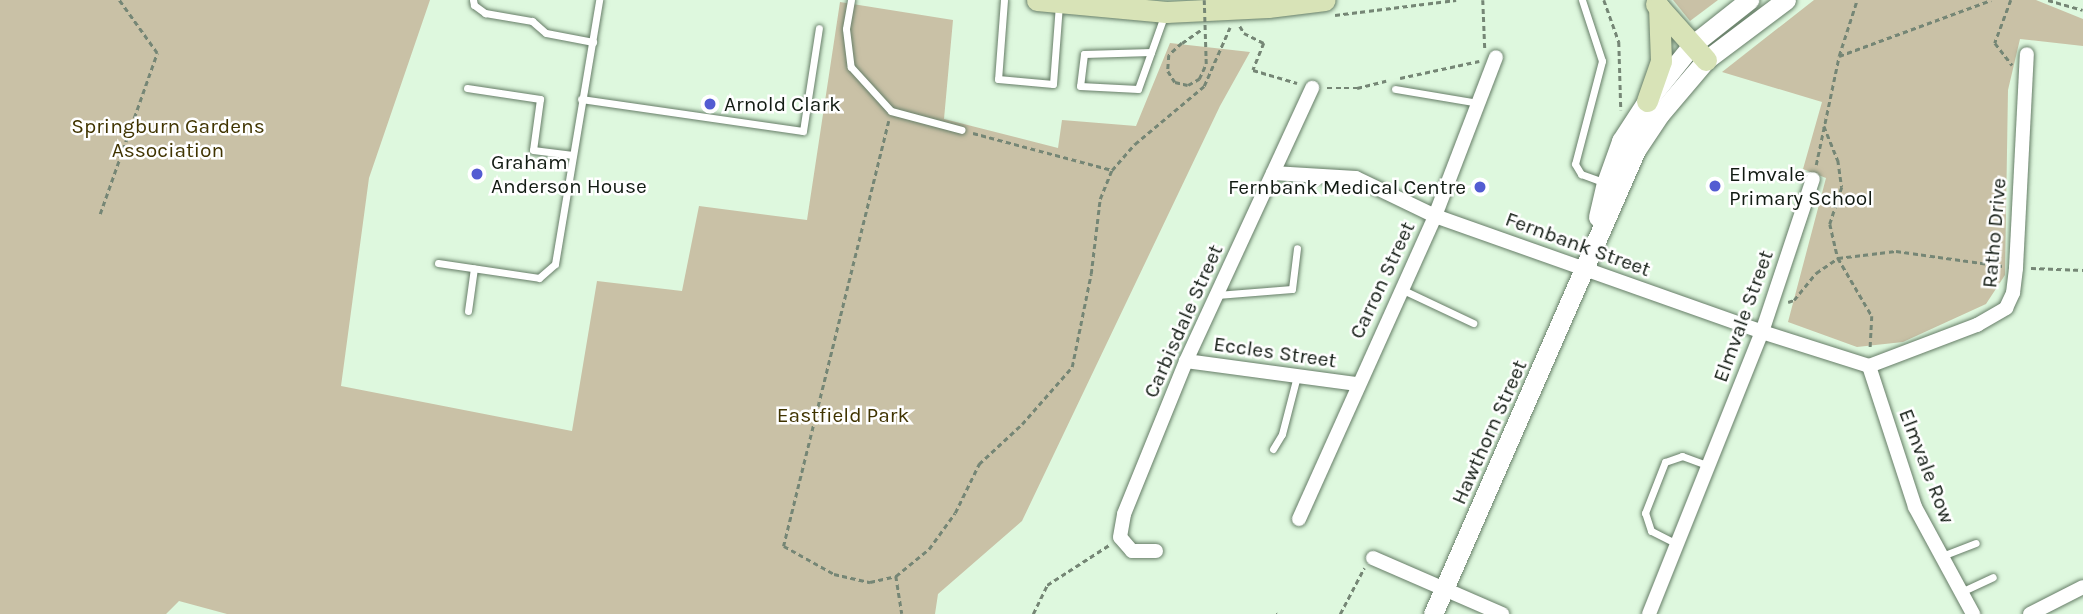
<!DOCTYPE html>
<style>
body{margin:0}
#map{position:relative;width:2083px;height:614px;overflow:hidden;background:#def8de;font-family:Karla,sans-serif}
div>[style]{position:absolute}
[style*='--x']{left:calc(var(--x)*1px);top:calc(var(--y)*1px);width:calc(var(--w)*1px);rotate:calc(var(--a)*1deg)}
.green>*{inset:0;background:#c9c1a6}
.path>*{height:2.5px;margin-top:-1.25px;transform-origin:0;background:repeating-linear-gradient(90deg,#758675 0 5px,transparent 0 8.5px)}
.roads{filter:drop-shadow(0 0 2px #667d67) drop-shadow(0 0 2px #667d67)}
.service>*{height:7px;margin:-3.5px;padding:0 3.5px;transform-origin:3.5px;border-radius:3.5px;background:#fff}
.minor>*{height:14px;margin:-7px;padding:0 7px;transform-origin:7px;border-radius:7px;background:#fff}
.secondary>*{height:19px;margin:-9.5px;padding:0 9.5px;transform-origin:9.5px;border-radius:9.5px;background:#fff}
.primary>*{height:21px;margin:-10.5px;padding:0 10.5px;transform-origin:10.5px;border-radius:10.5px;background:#d8e3b7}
.path-bridge>*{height:2.5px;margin-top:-1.25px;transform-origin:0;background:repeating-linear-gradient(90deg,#758675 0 5px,transparent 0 8.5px)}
.dots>*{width:19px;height:19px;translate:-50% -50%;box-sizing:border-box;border:4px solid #fff;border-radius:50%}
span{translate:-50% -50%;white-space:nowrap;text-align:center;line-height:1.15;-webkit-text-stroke:5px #fff;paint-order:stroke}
.poi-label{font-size:21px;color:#121b13}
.left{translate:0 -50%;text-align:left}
.right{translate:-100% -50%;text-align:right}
.park-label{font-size:21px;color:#403401}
.street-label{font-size:21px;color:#121b13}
</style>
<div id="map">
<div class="green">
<div style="clip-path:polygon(0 0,430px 0,369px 178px,341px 386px,572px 431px,597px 281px,682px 291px,699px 206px,807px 220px,840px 2px,953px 20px,944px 119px,1058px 148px,1062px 120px,1136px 126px,1170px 43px,1250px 52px,1220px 106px,1022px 521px,938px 594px,935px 614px,227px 614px,179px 601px,166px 614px,0 614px)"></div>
<div style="clip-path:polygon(1673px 0,1718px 0,1690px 21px)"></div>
<div style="clip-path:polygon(1814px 0,2036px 0,2083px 19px,2083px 46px,2020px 39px,2008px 90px,2005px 275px,1986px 304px,1903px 342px,1857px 347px,1788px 322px,1826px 178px,1803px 169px,1822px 102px,1722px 72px)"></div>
</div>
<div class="path">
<div style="--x:1483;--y:0;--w:49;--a:87.7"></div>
<div style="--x:1604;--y:0;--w:45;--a:70.3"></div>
<div style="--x:1619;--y:42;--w:68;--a:88.3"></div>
<div style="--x:2011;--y:0;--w:46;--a:110.4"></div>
<div style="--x:1995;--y:43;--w:28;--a:52"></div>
<div style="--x:2048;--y:0;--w:36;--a:16"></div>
<div style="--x:1335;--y:15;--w:122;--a:-7.1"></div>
<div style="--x:1240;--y:26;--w:8;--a:60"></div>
<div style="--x:1244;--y:33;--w:22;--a:27"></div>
<div style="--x:1264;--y:43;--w:29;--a:112"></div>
<div style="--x:1253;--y:70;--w:46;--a:16.5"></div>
<div style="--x:1182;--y:43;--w:24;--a:-35"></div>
<div style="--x:1839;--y:56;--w:59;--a:-72.2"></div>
<div style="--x:1400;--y:78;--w:81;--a:-12.1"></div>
<div style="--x:1327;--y:88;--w:30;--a:0"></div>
<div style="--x:1357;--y:88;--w:30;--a:-14"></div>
<div style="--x:889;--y:121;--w:438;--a:103.9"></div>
<div style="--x:784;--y:546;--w:57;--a:29.2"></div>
<div style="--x:834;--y:574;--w:37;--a:13"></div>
<div style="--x:870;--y:582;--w:27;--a:-13"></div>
<div style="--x:896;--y:576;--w:43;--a:-39.3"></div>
<div style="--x:929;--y:549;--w:44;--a:-54.2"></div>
<div style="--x:955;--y:513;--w:55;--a:-63.9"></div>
<div style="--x:979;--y:464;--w:59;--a:-42.9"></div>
<div style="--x:1022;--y:424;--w:76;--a:-48.7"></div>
<div style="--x:1072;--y:367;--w:95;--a:-78.5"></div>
<div style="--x:1091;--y:274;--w:76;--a:-83.2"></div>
<div style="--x:1100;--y:199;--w:31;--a:-68"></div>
<div style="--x:1112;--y:170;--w:35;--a:-49"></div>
<div style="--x:1135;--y:144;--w:90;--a:-40"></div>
<div style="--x:1204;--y:86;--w:64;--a:-66.2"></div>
<div style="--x:1824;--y:126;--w:37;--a:68"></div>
<div style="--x:1838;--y:160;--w:27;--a:82"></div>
<div style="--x:1842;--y:187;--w:39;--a:108"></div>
<div style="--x:1830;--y:224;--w:35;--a:77"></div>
<div style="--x:1838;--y:258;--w:67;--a:59.6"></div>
<div style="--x:1872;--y:316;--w:33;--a:93"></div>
<div style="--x:973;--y:133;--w:144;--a:14.9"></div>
<div style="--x:1816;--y:165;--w:111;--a:-78.1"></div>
<div style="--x:1839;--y:56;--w:162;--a:-20.2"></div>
<div style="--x:100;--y:214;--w:171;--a:-70.5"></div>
<div style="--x:157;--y:53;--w:65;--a:-125.6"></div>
<div style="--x:2031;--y:268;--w:52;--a:2.2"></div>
<div style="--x:1788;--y:302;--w:6;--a:-18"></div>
<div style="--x:1794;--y:300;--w:35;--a:-51"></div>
<div style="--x:1816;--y:273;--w:27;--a:-34"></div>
<div style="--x:1838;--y:258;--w:58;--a:-6.9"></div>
<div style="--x:1896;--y:251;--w:108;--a:8"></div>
<div style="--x:896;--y:576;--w:38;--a:81"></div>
<div style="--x:1276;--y:613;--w:1;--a:45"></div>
<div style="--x:1033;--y:614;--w:32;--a:-64"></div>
<div style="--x:1047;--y:585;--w:74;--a:-32.8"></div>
<div style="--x:1340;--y:614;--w:52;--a:-62.4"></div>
</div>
<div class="roads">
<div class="service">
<div style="--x:473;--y:0;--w:5;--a:79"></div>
<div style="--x:474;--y:5;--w:14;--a:36"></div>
<div style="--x:485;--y:13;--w:48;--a:9.7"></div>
<div style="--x:532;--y:21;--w:18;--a:41"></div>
<div style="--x:546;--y:33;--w:48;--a:10.8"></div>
<div style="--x:851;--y:0;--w:29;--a:100"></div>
<div style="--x:846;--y:29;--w:38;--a:83"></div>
<div style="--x:851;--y:67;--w:59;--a:47.7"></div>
<div style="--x:891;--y:111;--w:73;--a:15"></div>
<div style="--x:1004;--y:0;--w:79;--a:94.3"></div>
<div style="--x:998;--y:79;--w:55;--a:5.2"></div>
<div style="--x:1053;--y:84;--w:79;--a:-85.7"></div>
<div style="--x:1582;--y:0;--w:64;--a:71.8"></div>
<div style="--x:1602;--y:61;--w:106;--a:104.7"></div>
<div style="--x:1575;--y:164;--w:12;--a:59"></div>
<div style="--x:1581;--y:174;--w:23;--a:20"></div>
<div style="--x:1151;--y:52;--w:67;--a:178.3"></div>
<div style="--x:1084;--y:54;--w:32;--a:97"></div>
<div style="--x:1080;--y:86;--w:58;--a:3"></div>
<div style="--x:1138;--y:89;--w:77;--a:-70.4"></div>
<div style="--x:467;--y:88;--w:74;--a:8.6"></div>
<div style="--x:540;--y:99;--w:51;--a:97.8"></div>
<div style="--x:533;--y:150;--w:40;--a:7.1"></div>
<div style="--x:1395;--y:89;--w:85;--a:9.5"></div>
<div style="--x:581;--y:99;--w:224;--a:8.2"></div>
<div style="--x:803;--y:131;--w:104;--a:-81.2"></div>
<div style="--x:438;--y:263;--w:102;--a:8.4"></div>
<div style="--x:539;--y:278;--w:21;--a:-41"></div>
<div style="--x:555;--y:264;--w:268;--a:-80.5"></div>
<div style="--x:1401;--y:289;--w:80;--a:25.3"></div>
<div style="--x:1217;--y:295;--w:75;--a:-4.6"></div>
<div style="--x:1292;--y:289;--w:41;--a:-83"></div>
<div style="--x:468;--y:311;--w:43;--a:-82.1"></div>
<div style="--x:1273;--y:449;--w:17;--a:-59"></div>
<div style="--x:1282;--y:434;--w:60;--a:-75.5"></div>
<div style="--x:1677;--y:544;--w:29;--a:-153"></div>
<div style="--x:1651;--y:531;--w:19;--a:-108"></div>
<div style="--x:1645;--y:513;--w:55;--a:-68.6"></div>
<div style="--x:1665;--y:462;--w:18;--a:-19"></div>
<div style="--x:1682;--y:456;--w:29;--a:20"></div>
<div style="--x:1942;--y:556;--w:36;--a:-21"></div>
<div style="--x:1961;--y:592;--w:35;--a:-25"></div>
</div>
<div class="minor">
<div style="--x:1273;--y:173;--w:83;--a:3.4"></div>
<div style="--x:1356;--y:178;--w:88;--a:25.7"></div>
<div style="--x:1435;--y:216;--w:347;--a:19.5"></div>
<div style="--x:1762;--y:332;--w:112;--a:17.6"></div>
<div style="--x:1186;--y:361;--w:173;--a:7.7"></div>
<div style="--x:1869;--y:366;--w:116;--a:-20.8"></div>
<div style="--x:1977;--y:325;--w:34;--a:-30"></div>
<div style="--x:2006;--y:308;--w:17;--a:-65"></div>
<div style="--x:2013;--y:293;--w:25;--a:-83"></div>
<div style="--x:2016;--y:268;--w:214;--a:-87.1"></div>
<div style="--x:1869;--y:366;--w:148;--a:71.9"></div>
<div style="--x:1915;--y:507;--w:122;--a:61.5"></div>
<div style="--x:1299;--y:519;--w:332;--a:-65.8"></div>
<div style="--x:1435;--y:216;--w:170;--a:-69"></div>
<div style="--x:1156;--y:551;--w:24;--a:180"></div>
<div style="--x:1132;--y:551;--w:18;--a:-131"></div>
<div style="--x:1120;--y:537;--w:23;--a:-80"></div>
<div style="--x:1124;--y:514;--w:165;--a:-67.9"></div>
<div style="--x:1186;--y:361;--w:301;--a:-65.2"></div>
<div style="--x:1373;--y:558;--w:141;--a:23.5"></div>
<div style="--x:1649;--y:614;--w:304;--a:-68.2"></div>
<div style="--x:1762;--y:332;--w:161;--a:-71.6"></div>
<div style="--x:2030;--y:614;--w:59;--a:-27"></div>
</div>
<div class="secondary">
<div style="--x:1598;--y:217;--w:35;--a:-77"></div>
<div style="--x:1606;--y:183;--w:45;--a:-70.3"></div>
<div style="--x:1621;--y:141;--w:48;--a:-57"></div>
<div style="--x:1647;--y:101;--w:72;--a:-51.2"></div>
<div style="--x:1692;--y:45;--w:73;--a:-38.3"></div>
<div style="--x:1433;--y:614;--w:506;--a:-66.37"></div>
<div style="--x:1636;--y:150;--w:43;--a:-56.3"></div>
<div style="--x:1660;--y:114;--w:71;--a:-49.6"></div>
<div style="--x:1706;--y:60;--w:100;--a:-36.9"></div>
</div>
<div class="primary">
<div style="--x:1037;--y:0;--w:130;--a:5.3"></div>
<div style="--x:1166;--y:12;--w:102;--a:-2.8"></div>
<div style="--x:1268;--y:7;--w:57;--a:-7"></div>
<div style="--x:1656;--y:4;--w:75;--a:48.2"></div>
<div style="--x:1647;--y:101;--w:42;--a:-70.7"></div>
<div style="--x:1661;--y:61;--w:54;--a:-92.1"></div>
</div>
</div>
<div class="path-bridge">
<div style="--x:1182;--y:43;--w:18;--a:137"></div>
<div style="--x:1169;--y:55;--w:16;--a:94"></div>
<div style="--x:1168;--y:71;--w:13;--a:58"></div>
<div style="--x:1175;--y:82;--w:13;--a:13"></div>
<div style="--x:1188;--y:85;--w:13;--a:-29"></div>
<div style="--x:1199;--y:79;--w:17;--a:-65"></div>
<div style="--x:1206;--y:64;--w:64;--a:-91.8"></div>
</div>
<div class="dots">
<div style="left:710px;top:104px;background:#535cd2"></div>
<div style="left:477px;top:174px;background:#535cd2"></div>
<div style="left:1715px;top:186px;background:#535cd2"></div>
<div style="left:1480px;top:187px;background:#535cd2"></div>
</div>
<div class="poi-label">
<span class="left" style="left:724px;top:104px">Arnold Clark</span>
<span class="left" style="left:491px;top:174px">Graham<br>Anderson House</span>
<span class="left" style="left:1729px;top:186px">Elmvale<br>Primary School</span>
<span class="right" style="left:1466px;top:187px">Fernbank Medical Centre</span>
</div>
<div class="park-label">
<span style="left:168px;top:138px">Springburn Gardens<br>Association</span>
<span style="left:843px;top:415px">Eastfield Park</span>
</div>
<div class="street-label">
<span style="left:1994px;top:233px;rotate:-85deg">Ratho Drive</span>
<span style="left:1578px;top:244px;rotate:20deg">Fernbank Street</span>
<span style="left:1382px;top:280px;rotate:-65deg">Carron Street</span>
<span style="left:1743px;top:316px;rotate:-70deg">Elmvale Street</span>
<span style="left:1183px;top:321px;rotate:-66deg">Carbisdale Street</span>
<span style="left:1275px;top:352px;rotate:8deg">Eccles Street</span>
<span style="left:1489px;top:432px;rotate:-66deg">Hawthorn Street</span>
<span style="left:1927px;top:466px;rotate:69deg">Elmvale Row</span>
</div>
</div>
